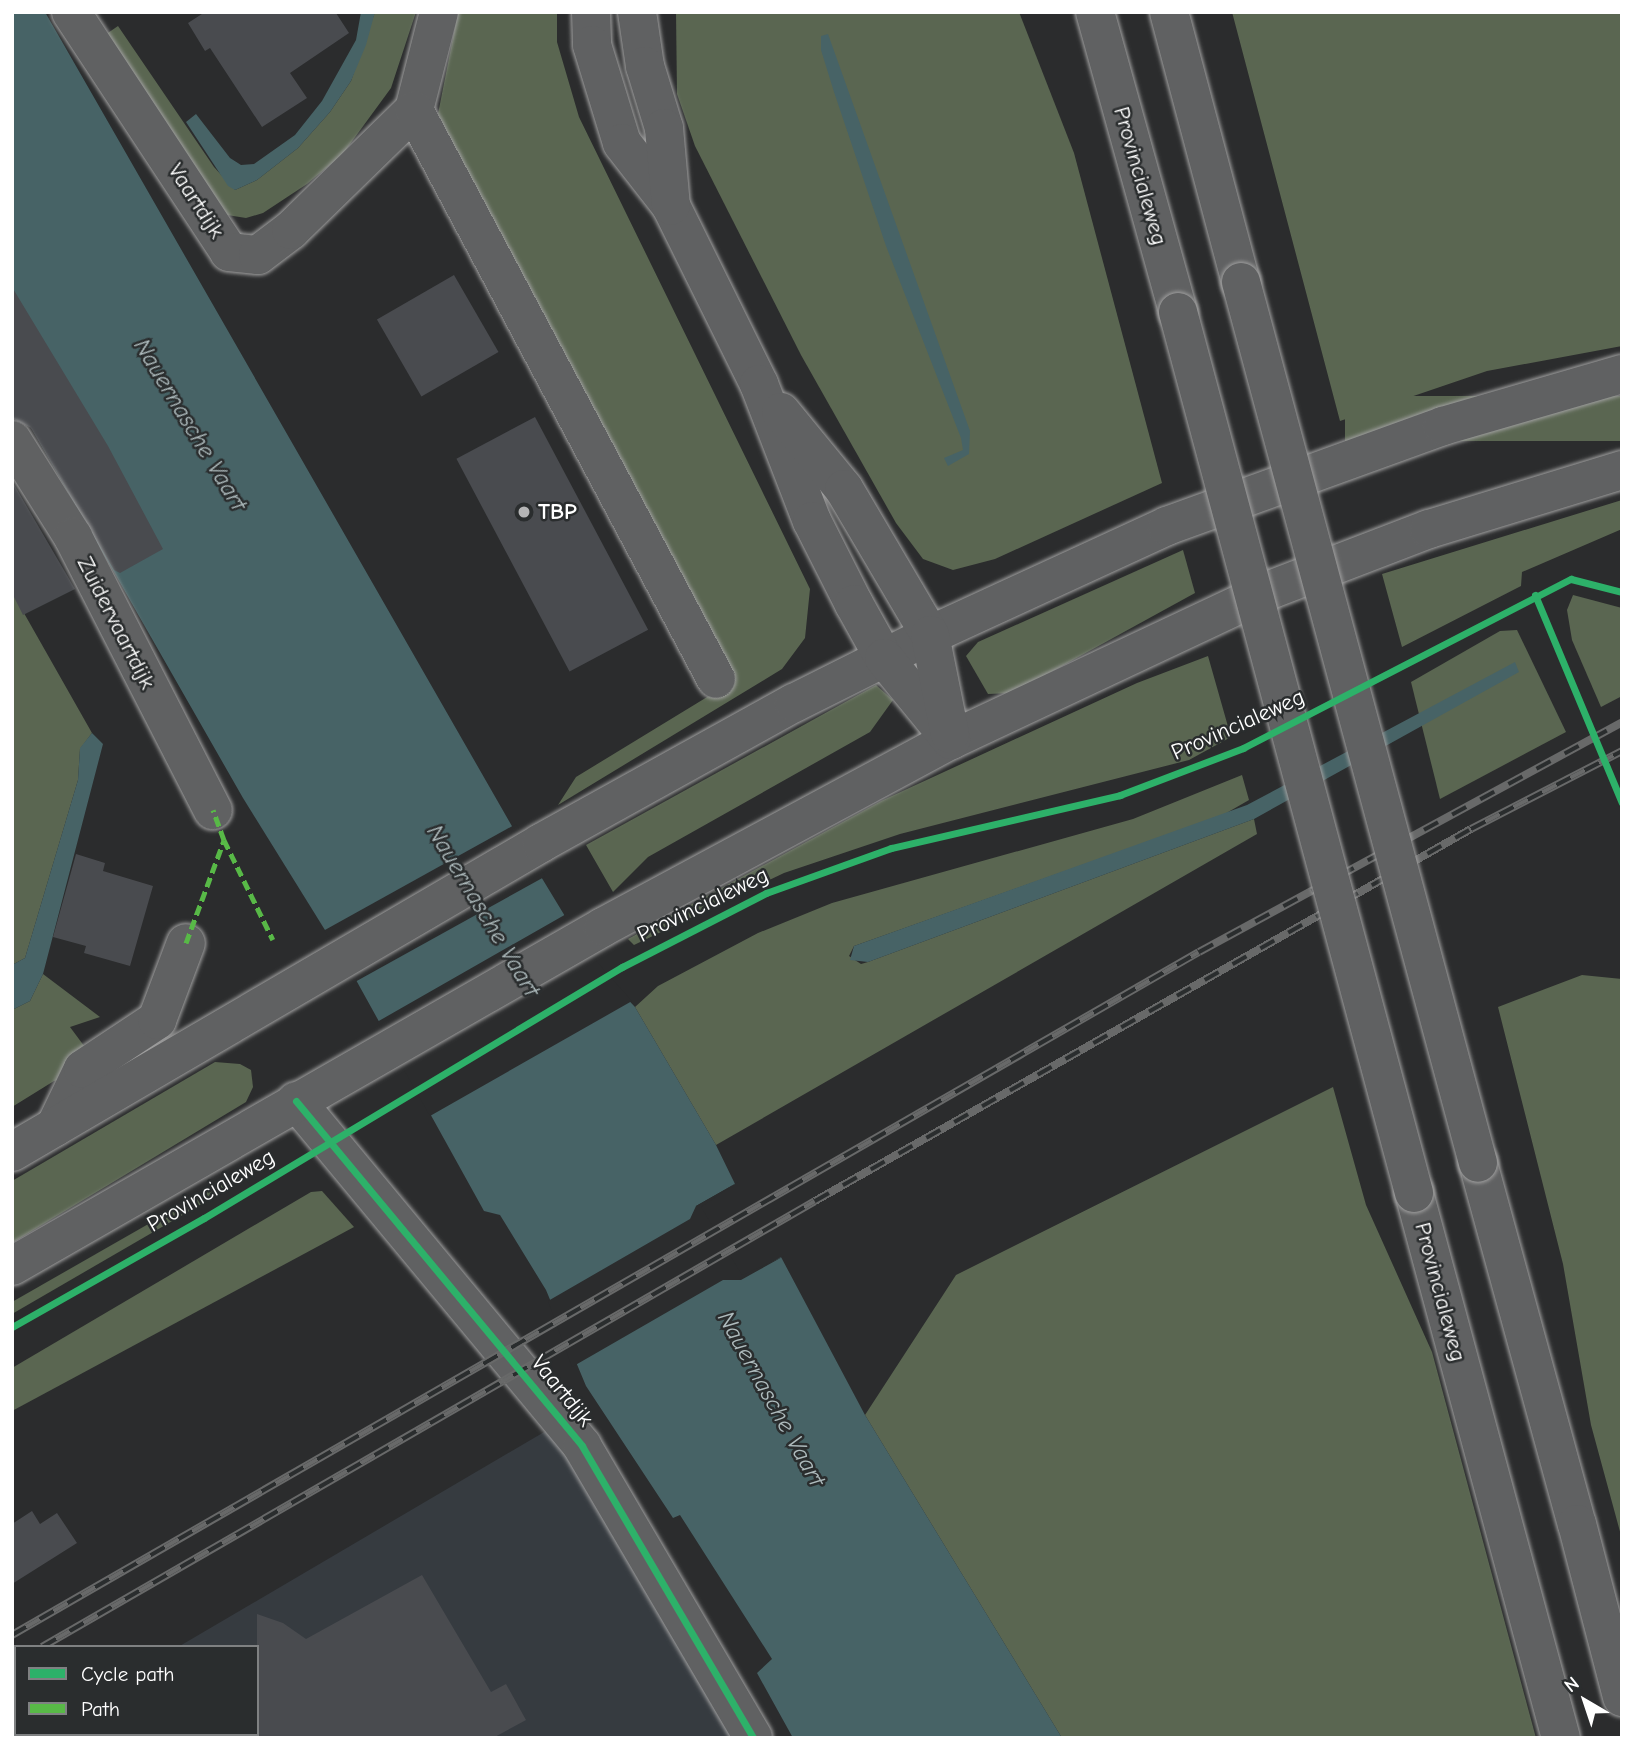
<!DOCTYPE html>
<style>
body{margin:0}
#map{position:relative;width:1634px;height:1750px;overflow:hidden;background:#2b2c2d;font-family:"Comic Neue",sans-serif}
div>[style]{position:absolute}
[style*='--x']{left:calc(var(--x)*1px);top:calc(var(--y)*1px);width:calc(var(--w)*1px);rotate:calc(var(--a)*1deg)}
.built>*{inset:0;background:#363b40}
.green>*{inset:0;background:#5a6651;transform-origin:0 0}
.water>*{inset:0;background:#476366}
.pier>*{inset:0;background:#2b2c2d;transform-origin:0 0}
.building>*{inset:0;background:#494b4f;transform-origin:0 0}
.roads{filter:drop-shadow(0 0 2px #a0a0a0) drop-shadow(0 0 2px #a0a0a0)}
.minor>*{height:38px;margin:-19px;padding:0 19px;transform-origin:19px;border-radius:19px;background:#606162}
.major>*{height:38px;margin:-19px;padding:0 19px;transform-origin:19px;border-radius:19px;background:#606162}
.highway>*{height:38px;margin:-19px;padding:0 19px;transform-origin:19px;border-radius:19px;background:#606162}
.rail>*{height:8px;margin-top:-4px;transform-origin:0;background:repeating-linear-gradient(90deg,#2a2d2e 0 16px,#686969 0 32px);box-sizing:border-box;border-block:2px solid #686969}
.bridges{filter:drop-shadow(0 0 2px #a0a0a0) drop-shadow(0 0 2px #a0a0a0)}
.major-bridge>*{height:38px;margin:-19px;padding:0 19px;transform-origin:19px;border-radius:19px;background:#606162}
.highway-bridge>*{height:38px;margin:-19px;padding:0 19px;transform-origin:19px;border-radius:19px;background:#606162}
.quiet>*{height:5px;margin-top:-2.5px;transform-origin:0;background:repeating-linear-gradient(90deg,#58b947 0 10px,transparent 0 15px)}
.cycleway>*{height:7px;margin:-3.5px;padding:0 3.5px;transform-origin:3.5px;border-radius:3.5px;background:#2db169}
.dots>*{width:19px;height:19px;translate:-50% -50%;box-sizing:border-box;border:4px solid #2a2d2e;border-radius:50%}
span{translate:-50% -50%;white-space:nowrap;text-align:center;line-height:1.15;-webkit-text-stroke:5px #2a2d2e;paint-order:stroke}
.street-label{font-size:23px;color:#fff}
.poi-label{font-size:23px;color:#fff;font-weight:700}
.left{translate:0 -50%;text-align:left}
.water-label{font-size:24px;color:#aebbbd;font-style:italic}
.frame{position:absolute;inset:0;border:14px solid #fff;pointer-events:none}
.legend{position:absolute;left:14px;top:1645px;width:245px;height:91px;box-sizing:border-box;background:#2a2d2e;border:2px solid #7f8182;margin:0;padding:9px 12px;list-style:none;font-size:21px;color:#fff}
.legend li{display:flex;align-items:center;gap:14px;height:35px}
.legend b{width:35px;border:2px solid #7f8182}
.north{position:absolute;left:1550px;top:1666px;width:70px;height:70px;-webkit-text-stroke:5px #2a2d2e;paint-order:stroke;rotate:321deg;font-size:19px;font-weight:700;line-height:28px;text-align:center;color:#fff}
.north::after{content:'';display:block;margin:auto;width:24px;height:32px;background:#fff;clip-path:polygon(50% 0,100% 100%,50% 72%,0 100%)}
</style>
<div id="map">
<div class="built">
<div style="clip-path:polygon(551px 1428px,733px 1738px,22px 1738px,257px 1734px,257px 1647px,178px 1647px)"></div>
</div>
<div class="green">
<div style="clip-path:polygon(375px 12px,416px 12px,391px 88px,342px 155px,307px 184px,263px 213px,246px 218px,227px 215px,102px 37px,118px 26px,214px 167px,235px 190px,257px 180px,298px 148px,330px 112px,351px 81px)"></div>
<div style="clip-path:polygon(458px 12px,557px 12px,557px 42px,579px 117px,810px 589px,805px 638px,782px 669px,558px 805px,576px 777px,735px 680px,534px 306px,438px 114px)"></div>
<div style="clip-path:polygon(676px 12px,1019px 12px,1074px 153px,1162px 483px,995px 559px,953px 570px,923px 559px,896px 523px,801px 355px,695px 146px,677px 94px)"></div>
<div style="clip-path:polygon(1232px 12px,1622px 12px,1622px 346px,1487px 371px,1340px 421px)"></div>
<div style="left:1622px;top:396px;width:45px;height:277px;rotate:90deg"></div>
<div style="clip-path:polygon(1622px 500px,1622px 529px,1522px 572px,1521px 586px,1402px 647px,1382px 574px)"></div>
<div style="clip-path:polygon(1183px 550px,1195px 593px,1013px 693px,988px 694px,966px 656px,978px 642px)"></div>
<div style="clip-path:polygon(12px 592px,92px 733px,80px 749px,78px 780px,25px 958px,12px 965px)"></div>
<div style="clip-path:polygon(1573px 595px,1622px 608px,1622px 696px,1601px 707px,1572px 640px,1567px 610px)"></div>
<div style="clip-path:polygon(1517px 630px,1566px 732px,1440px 799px,1411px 682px,1500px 631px)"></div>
<div style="clip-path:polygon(1208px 656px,1231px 737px,1189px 760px,900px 834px,784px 873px,634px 945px,628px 939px,881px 801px,1137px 683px)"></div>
<div style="clip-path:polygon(876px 685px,893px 700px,870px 732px,648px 857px,613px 892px,586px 845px)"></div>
<div style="clip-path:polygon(1242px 775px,1249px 800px,1223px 815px,854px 946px,849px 956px,861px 964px,868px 962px,1254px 819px,1257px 834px,716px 1145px,635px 1007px,658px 986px,758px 933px,832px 903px,1133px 819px)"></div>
<div style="clip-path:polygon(43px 974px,100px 1017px,70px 1027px,102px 1070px,54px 1081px,12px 1107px,12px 1010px,30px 1001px)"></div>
<div style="clip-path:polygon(1582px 975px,1622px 979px,1622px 1539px,1591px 1425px,1563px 1264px,1498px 1007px)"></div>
<div style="clip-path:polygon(215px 1062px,240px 1064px,251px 1070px,253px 1087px,246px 1102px,12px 1243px,12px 1181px)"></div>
<div style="clip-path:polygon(1333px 1087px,1366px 1205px,1432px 1352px,1536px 1738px,1062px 1738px,865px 1415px,956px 1275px)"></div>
<div style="clip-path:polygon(248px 1167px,255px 1173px,12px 1314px,12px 1302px)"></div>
<div style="clip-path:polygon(322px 1191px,354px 1227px,12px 1411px,12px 1368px,311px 1192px)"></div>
</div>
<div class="water">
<div style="clip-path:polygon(12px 12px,45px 12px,540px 875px,594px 964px,635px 1007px,716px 1145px,735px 1184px,696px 1206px,741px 1279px,781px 1257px,865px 1415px,1062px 1738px,793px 1738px,757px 1673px,772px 1659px,680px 1515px,673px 1518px,586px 1386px,546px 1290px,500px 1215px,484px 1211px,356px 980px,243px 798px,12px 394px)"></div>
<div style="clip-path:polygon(361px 12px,375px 12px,366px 45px,351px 81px,330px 112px,298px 148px,257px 180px,235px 190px,228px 186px,186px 122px,196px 114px,230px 158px,241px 165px,254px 164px,295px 135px,322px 101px,356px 40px)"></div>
<div style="clip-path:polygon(828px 34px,970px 431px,969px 454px,948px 466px,944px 458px,963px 450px,961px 438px,886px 246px,834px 92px,821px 50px,821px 36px)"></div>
<div style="clip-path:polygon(1515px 662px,1519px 672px,1254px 819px,868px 962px,850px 960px,854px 946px,1247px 805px)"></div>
<div style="clip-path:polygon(92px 733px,103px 744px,43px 974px,30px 1001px,12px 1010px,12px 965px,25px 958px,78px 780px,80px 748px)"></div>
</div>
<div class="pier">
<div style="left:516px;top:824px;width:60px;height:219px;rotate:61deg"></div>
<div style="clip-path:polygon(568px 913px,597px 962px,632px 1001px,430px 1116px,377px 1022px)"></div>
<div style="clip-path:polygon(738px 1182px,701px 1207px,742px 1275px,784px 1256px,741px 1280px,723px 1280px,572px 1367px,548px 1301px,690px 1219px,696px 1206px)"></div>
</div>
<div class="building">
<div style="clip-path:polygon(205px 12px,336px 13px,349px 33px,290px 73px,307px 98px,262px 127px,210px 48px,205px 51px,188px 23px)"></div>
<div style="left:454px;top:275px;width:89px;height:89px;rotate:60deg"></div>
<div style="clip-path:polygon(12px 287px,108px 446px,163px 549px,120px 573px,114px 570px,31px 428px,12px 418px)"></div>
<div style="left:535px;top:417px;width:241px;height:89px;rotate:62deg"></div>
<div style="clip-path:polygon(12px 481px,75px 589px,23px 615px,12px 593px)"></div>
<div style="clip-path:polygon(76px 854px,105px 863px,103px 871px,153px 886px,130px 966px,84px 953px,86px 946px,53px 937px)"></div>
<div style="clip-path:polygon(32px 1511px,40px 1524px,57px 1513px,77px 1543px,12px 1584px,12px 1524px)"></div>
<div style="clip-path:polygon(422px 1575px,491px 1692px,506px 1684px,526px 1720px,493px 1738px,257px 1738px,257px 1614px,283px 1623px,306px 1639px)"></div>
</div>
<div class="roads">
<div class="minor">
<div style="--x:71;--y:12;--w:287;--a:56.6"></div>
<div style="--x:229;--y:252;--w:29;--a:6"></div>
<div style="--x:258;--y:255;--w:41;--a:-37.1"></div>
<div style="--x:291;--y:230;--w:172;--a:-44.3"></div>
<div style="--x:414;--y:110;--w:101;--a:-75.7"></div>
<div style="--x:414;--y:110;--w:644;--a:62.04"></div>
<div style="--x:12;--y:440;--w:115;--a:57.8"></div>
<div style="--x:73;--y:537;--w:307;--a:62.9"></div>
<div style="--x:296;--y:1101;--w:448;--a:50.3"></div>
<div style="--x:582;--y:1446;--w:338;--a:59.6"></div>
<div style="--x:55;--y:1127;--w:64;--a:-64.2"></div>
<div style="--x:83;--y:1069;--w:89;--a:-33.5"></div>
<div style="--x:157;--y:1020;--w:82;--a:-69.4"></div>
</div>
<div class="major">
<div style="--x:1169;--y:12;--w:279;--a:75.1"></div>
<div style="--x:12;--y:1152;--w:613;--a:-30.29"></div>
<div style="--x:541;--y:843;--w:289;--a:-29"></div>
<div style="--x:794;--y:703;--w:152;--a:-26.6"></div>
<div style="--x:930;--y:635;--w:261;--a:-24.7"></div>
<div style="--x:1167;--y:526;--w:294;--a:-19.9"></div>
<div style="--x:1443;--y:426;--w:186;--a:-16.2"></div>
<div style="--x:1478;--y:1163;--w:374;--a:74.7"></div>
<div style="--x:12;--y:1266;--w:681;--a:-29.84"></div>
<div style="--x:603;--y:927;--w:395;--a:-28.3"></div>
<div style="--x:951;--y:740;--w:353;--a:-25.2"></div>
<div style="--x:1270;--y:590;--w:170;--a:-21"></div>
<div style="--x:1429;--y:529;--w:202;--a:-17"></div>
</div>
<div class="highway">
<div style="--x:591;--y:12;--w:33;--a:88"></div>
<div style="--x:592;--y:45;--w:102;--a:73"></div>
<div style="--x:622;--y:143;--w:80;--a:52.1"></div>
<div style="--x:671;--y:206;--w:199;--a:63.7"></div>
<div style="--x:759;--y:384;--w:147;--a:68.9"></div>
<div style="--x:812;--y:521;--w:93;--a:63.2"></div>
<div style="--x:854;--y:604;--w:62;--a:60.9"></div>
<div style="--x:884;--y:658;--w:106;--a:50.7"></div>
<div style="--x:637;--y:12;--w:55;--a:81.6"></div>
<div style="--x:645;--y:66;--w:65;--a:73"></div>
<div style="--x:664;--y:128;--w:78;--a:84.9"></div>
<div style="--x:1095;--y:12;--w:311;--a:74.5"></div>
<div style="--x:781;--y:412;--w:99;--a:50.7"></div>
<div style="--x:844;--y:489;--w:169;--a:59.5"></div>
<div style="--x:930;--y:635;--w:101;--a:78.6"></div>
<div style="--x:1414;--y:1193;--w:564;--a:74.91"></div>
<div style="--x:1577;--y:1524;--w:179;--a:75.4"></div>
</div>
</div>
<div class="rail">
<div style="--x:12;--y:1635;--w:1369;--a:-29.92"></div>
<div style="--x:1199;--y:952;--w:481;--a:-28.5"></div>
<div style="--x:42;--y:1647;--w:892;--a:-29.98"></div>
<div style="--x:815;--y:1201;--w:754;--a:-29.56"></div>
<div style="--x:1471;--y:829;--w:170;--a:-27.3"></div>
<div style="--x:12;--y:1664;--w:4;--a:-27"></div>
</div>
<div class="bridges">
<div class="major-bridge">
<div style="--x:1241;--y:282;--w:912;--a:74.94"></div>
</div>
<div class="highway-bridge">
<div style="--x:1178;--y:312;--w:912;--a:75"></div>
</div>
</div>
<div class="quiet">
<div style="--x:224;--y:840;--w:111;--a:63.9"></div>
<div style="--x:186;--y:943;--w:110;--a:-69.7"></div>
<div style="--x:224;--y:840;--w:32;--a:-110"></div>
</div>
<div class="cycleway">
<div style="--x:1535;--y:595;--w:225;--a:67.3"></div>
<div style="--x:296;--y:1101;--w:448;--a:50.3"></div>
<div style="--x:582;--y:1446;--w:338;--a:59.6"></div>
<div style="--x:12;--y:1327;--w:221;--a:-29.6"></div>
<div style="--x:204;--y:1218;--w:488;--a:-31"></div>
<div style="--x:622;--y:967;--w:162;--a:-27.2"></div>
<div style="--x:766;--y:893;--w:133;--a:-19.8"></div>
<div style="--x:891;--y:848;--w:235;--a:-13"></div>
<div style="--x:1120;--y:795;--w:132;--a:-20.9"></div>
<div style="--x:1243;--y:748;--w:369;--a:-27.3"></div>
<div style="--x:1571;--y:579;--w:53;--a:14.3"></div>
</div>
<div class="dots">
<div style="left:524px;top:512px;background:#b5b5b6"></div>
</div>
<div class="street-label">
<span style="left:1140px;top:176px;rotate:74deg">Provincialeweg</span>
<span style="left:196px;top:201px;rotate:57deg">Vaartdijk</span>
<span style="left:116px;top:623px;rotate:63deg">Zuidervaartdijk</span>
<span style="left:1238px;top:725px;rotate:-24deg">Provincialeweg</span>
<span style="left:703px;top:905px;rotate:-26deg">Provincialeweg</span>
<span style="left:211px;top:1191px;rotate:-30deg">Provincialeweg</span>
<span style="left:1440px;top:1292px;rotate:75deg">Provincialeweg</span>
<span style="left:562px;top:1391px;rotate:51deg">Vaartdijk</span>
</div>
<div class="poi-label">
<span class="left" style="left:538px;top:512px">TBP</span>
</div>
<div class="water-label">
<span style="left:190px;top:425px;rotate:59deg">Nauernasche Vaart</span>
<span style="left:483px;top:911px;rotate:59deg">Nauernasche Vaart</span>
<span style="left:771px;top:1399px;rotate:61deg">Nauernasche Vaart</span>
</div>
<div class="frame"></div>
<ul class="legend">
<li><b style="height:9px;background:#2db169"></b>Cycle path</li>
<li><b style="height:9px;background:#58b947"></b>Path</li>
</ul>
<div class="north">N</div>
</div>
